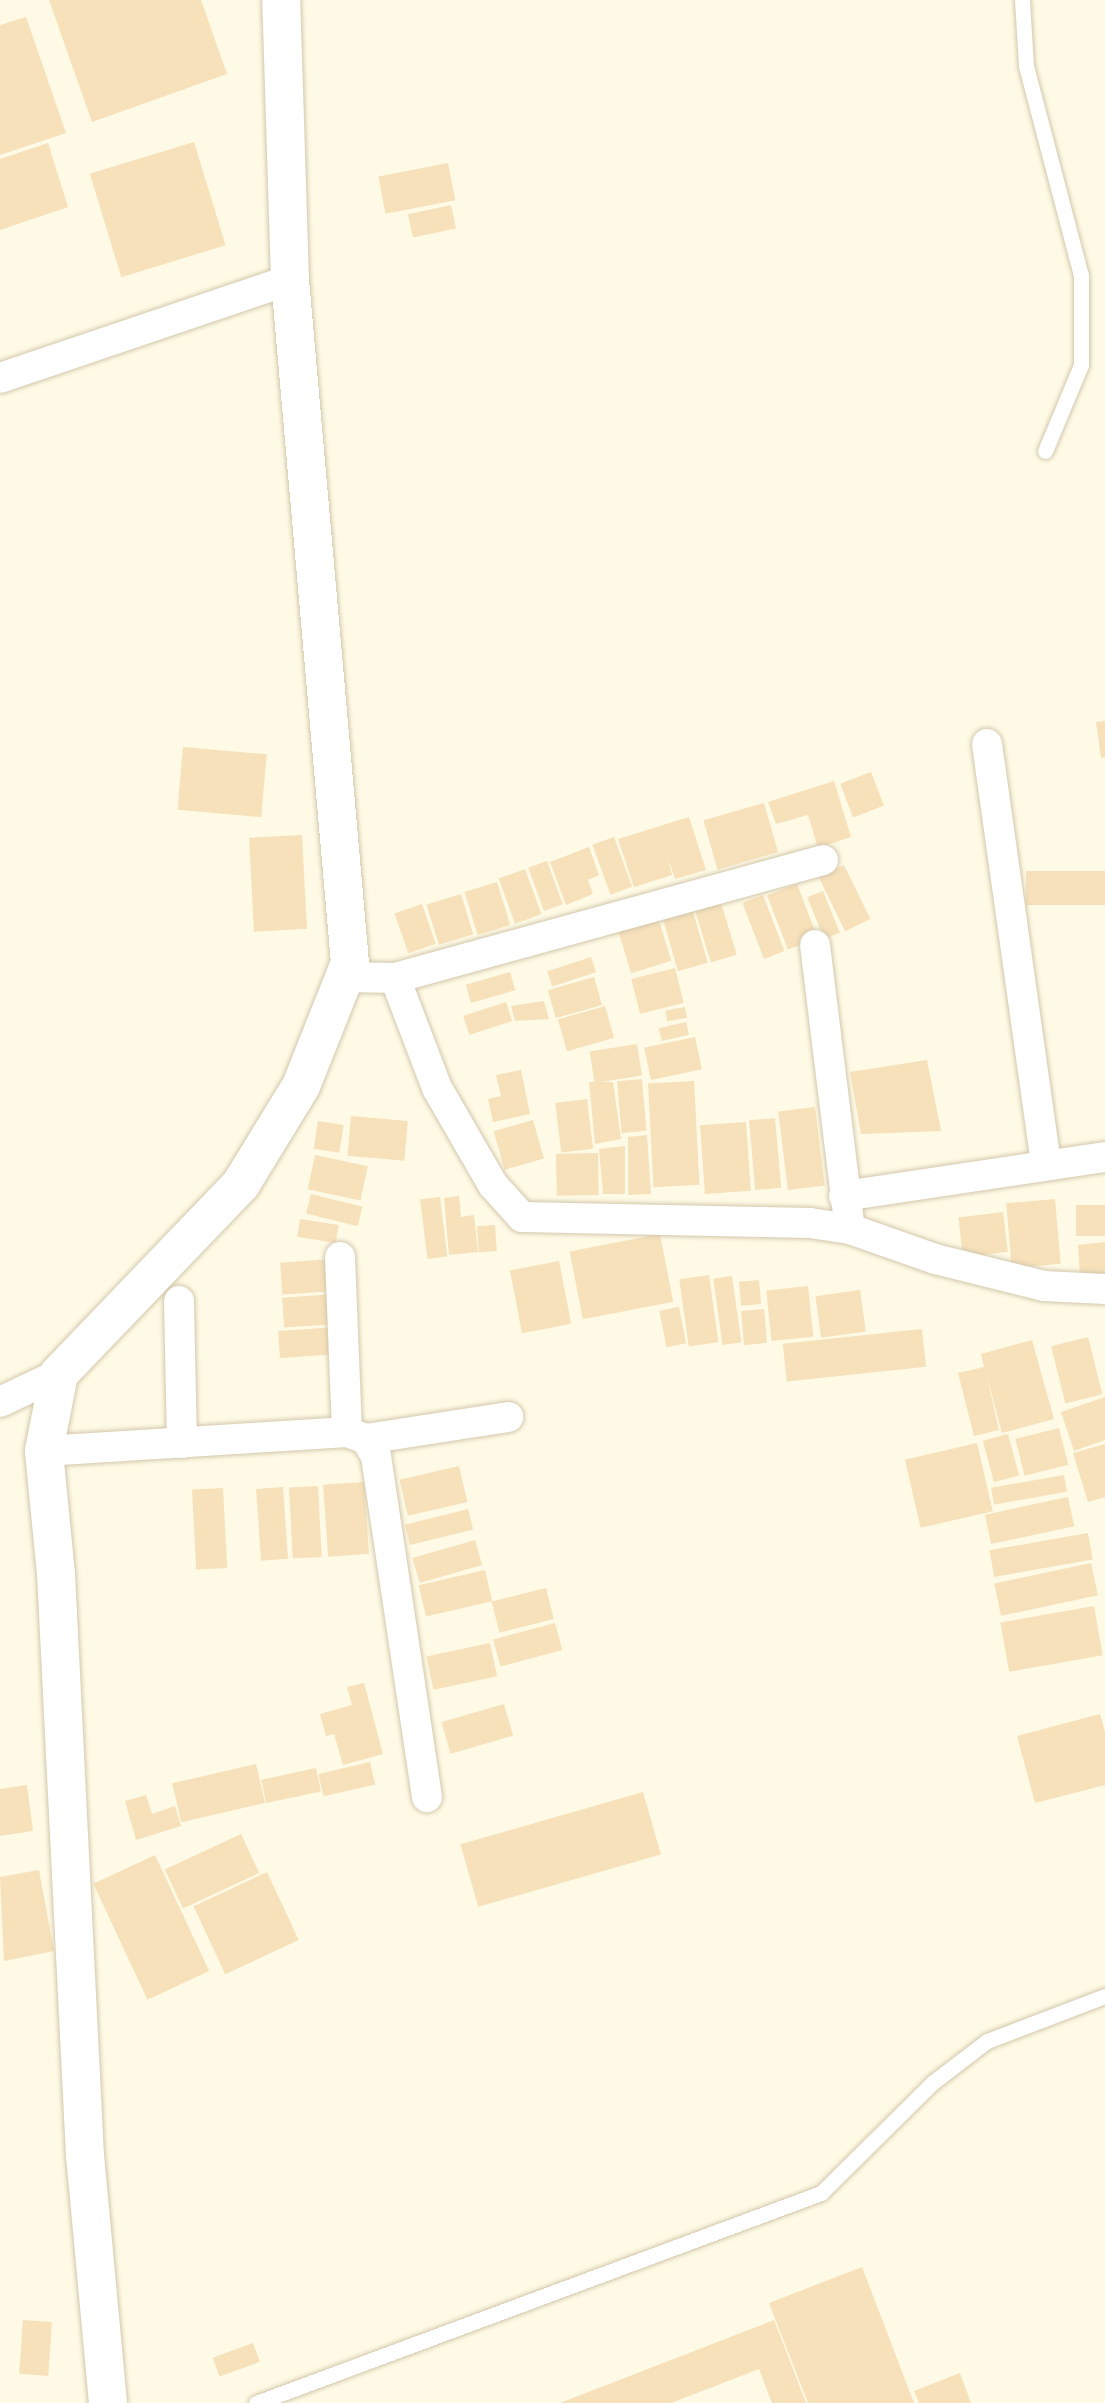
<!DOCTYPE html>
<style>
body{margin:0}
#map{position:relative;width:1105px;height:2403px;overflow:hidden;background:#fefae5;font-family:Inter,sans-serif}
div>[style]{position:absolute}
[style*='--x']{left:calc(var(--x)*1px);top:calc(var(--y)*1px);width:calc(var(--w)*1px);rotate:calc(var(--a)*1deg)}
.building>*{inset:0;background:#f6e1ba;transform-origin:0 0}
.roads{filter:drop-shadow(0 0 2px #d3c7ac) drop-shadow(0 0 2px #d3c7ac)}
.service>*{height:15px;margin:-7.5px;padding:0 7.5px;transform-origin:7.5px;border-radius:7.5px;background:#fff}
.minor>*{height:30px;margin:-15px;padding:0 15px;transform-origin:15px;border-radius:15px;background:#fff}
.tertiary>*{height:38px;margin:-19px;padding:0 19px;transform-origin:19px;border-radius:19px;background:#fff}
span{translate:-50% -50%;white-space:nowrap;text-align:center;line-height:1.15;-webkit-text-stroke:10px #fffced;paint-order:stroke}
</style>
<div id="map">
<div class="building">
<div style="clip-path:polygon(49px 0,201px 0,227px 74px,92px 122px)"></div>
<div style="clip-path:polygon(26px 17px,66px 133px,0 155px,0 25px)"></div>
<div style="left:194px;top:142px;width:108px;height:109px;rotate:73deg"></div>
<div style="clip-path:polygon(48px 143px,68px 207px,0 230px,0 159px)"></div>
<div style="left:448px;top:163px;width:38px;height:71px;rotate:79deg"></div>
<div style="left:451px;top:205px;width:24px;height:44px;rotate:78deg"></div>
<div style="clip-path:polygon(1105px 721px,1105px 757px,1101px 758px,1096px 722px)"></div>
<div style="left:183px;top:747px;width:84px;height:63px;rotate:5deg"></div>
<div style="left:871px;top:772px;width:36px;height:33px;rotate:69deg"></div>
<div style="clip-path:polygon(834px 781px,851px 837px,818px 848px,808px 815px,776px 824px,768px 802px)"></div>
<div style="left:764px;top:803px;width:51px;height:63px;rotate:74deg"></div>
<div style="clip-path:polygon(689px 817px,706px 870px,675px 879px,668px 858px,672px 875px,634px 887px,618px 839px)"></div>
<div style="left:302px;top:835px;width:94px;height:53px;rotate:87deg"></div>
<div style="left:614px;top:837px;width:53px;height:23px;rotate:70deg"></div>
<div style="clip-path:polygon(589px 847px,599px 875px,588px 880px,593px 894px,566px 905px,550px 862px)"></div>
<div style="left:547px;top:861px;width:46px;height:20px;rotate:70deg"></div>
<div style="left:844px;top:865px;width:60px;height:28px;rotate:64deg"></div>
<div style="left:525px;top:869px;width:48px;height:28px;rotate:70deg"></div>
<div style="left:1105px;top:871px;width:34px;height:79px;rotate:90deg"></div>
<div style="left:497px;top:882px;width:45px;height:34px;rotate:73deg"></div>
<div style="left:797px;top:884px;width:58px;height:32px;rotate:69deg"></div>
<div style="left:823px;top:891px;width:45px;height:17px;rotate:68deg"></div>
<div style="left:461px;top:894px;width:42px;height:36px;rotate:73deg"></div>
<div style="left:763px;top:895px;width:60px;height:22px;rotate:69deg"></div>
<div style="left:721px;top:903px;width:54px;height:27px;rotate:73deg"></div>
<div style="left:422px;top:904px;width:42px;height:29px;rotate:71deg"></div>
<div style="left:692px;top:908px;width:57px;height:31px;rotate:74deg"></div>
<div style="left:657px;top:914px;width:49px;height:42px;rotate:73deg"></div>
<div style="left:591px;top:957px;width:16px;height:46px;rotate:72deg"></div>
<div style="left:675px;top:968px;width:36px;height:45px;rotate:76deg"></div>
<div style="left:510px;top:972px;width:19px;height:46px;rotate:74deg"></div>
<div style="left:594px;top:977px;width:29px;height:48px;rotate:74deg"></div>
<div style="clip-path:polygon(544px 1001px,549px 1019px,515px 1021px,511px 1006px)"></div>
<div style="left:506px;top:1002px;width:20px;height:45px;rotate:72deg"></div>
<div style="left:605px;top:1006px;width:33px;height:49px;rotate:74deg"></div>
<div style="left:685px;top:1007px;width:11px;height:20px;rotate:80deg"></div>
<div style="left:686px;top:1022px;width:13px;height:28px;rotate:77deg"></div>
<div style="left:695px;top:1037px;width:33px;height:52px;rotate:78deg"></div>
<div style="left:637px;top:1044px;width:32px;height:48px;rotate:81deg"></div>
<div style="clip-path:polygon(927px 1060px,941px 1131px,861px 1134px,850px 1072px)"></div>
<div style="clip-path:polygon(521px 1070px,530px 1114px,493px 1122px,488px 1099px,501px 1096px,496px 1075px)"></div>
<div style="left:642px;top:1079px;width:52px;height:25px;rotate:85deg"></div>
<div style="left:694px;top:1081px;width:104px;height:46px;rotate:87deg"></div>
<div style="clip-path:polygon(589px 1082px,613px 1082px,621px 1139px,595px 1144px)"></div>
<div style="left:587px;top:1099px;width:50px;height:32px;rotate:83deg"></div>
<div style="left:815px;top:1107px;width:79px;height:37px;rotate:83deg"></div>
<div style="left:351px;top:1116px;width:57px;height:40px;rotate:5deg"></div>
<div style="left:775px;top:1118px;width:70px;height:26px;rotate:85deg"></div>
<div style="left:533px;top:1120px;width:40px;height:41px;rotate:74deg"></div>
<div style="left:318px;top:1121px;width:26px;height:28px;rotate:9deg"></div>
<div style="left:746px;top:1122px;width:69px;height:46px;rotate:86deg"></div>
<div style="clip-path:polygon(647px 1135px,651px 1194px,628px 1195px,628px 1137px)"></div>
<div style="clip-path:polygon(625px 1146px,625px 1194px,603px 1194px,599px 1149px)"></div>
<div style="left:598px;top:1153px;width:42px;height:42px;rotate:89deg"></div>
<div style="left:315px;top:1155px;width:54px;height:35px;rotate:12deg"></div>
<div style="left:311px;top:1194px;width:53px;height:20px;rotate:14deg"></div>
<div style="clip-path:polygon(459px 1196px,461px 1217px,474px 1215px,478px 1252px,449px 1255px,444px 1198px)"></div>
<div style="left:440px;top:1197px;width:60px;height:20px;rotate:83deg"></div>
<div style="left:1055px;top:1199px;width:65px;height:49px;rotate:85deg"></div>
<div style="left:1105px;top:1205px;width:31px;height:29px;rotate:90deg"></div>
<div style="left:1003px;top:1212px;width:40px;height:45px;rotate:83deg"></div>
<div style="left:300px;top:1219px;width:39px;height:18px;rotate:9deg"></div>
<div style="left:495px;top:1225px;width:26px;height:18px;rotate:86deg"></div>
<div style="left:660px;top:1234px;width:69px;height:92px;rotate:79deg"></div>
<div style="clip-path:polygon(1105px 1242px,1105px 1273px,1080px 1276px,1078px 1245px)"></div>
<div style="left:333px;top:1259px;width:32px;height:53px;rotate:86deg"></div>
<div style="left:559px;top:1261px;width:64px;height:50px;rotate:79deg"></div>
<div style="left:709px;top:1275px;width:68px;height:30px;rotate:82deg"></div>
<div style="left:732px;top:1276px;width:67px;height:19px;rotate:82deg"></div>
<div style="left:759px;top:1280px;width:24px;height:20px;rotate:85deg"></div>
<div style="left:808px;top:1286px;width:51px;height:42px;rotate:84deg"></div>
<div style="left:860px;top:1290px;width:42px;height:45px;rotate:82deg"></div>
<div style="left:335px;top:1294px;width:30px;height:53px;rotate:86deg"></div>
<div style="left:679px;top:1307px;width:37px;height:20px;rotate:79deg"></div>
<div style="left:764px;top:1309px;width:34px;height:23px;rotate:85deg"></div>
<div style="left:337px;top:1327px;width:27px;height:59px;rotate:86deg"></div>
<div style="left:922px;top:1329px;width:38px;height:140px;rotate:84deg"></div>
<div style="left:1088px;top:1337px;width:59px;height:38px;rotate:76deg"></div>
<div style="clip-path:polygon(1032px 1340px,1054px 1419px,1002px 1433px,986px 1373px,999px 1430px,974px 1436px,958px 1373px,984px 1367px,981px 1354px)"></div>
<div style="clip-path:polygon(1105px 1397px,1105px 1440px,1074px 1451px,1061px 1412px)"></div>
<div style="left:1059px;top:1428px;width:38px;height:45px;rotate:76deg"></div>
<div style="left:1008px;top:1434px;width:43px;height:26px;rotate:75deg"></div>
<div style="left:977px;top:1443px;width:70px;height:74px;rotate:77deg"></div>
<div style="clip-path:polygon(1105px 1444px,1105px 1497px,1088px 1502px,1073px 1453px)"></div>
<div style="left:459px;top:1466px;width:37px;height:61px;rotate:77deg"></div>
<div style="left:1064px;top:1475px;width:17px;height:74px;rotate:80deg"></div>
<div style="left:364px;top:1482px;width:72px;height:41px;rotate:86deg"></div>
<div style="left:318px;top:1486px;width:71px;height:29px;rotate:87deg"></div>
<div style="left:283px;top:1487px;width:72px;height:27px;rotate:86deg"></div>
<div style="left:223px;top:1488px;width:80px;height:31px;rotate:87deg"></div>
<div style="left:1068px;top:1497px;width:30px;height:85px;rotate:78deg"></div>
<div style="left:468px;top:1509px;width:21px;height:65px;rotate:76deg"></div>
<div style="left:1088px;top:1533px;width:27px;height:100px;rotate:80deg"></div>
<div style="left:475px;top:1540px;width:26px;height:65px;rotate:74deg"></div>
<div style="left:1091px;top:1563px;width:33px;height:99px;rotate:78deg"></div>
<div style="left:485px;top:1570px;width:32px;height:68px;rotate:77deg"></div>
<div style="left:546px;top:1588px;width:32px;height:56px;rotate:76deg"></div>
<div style="left:1094px;top:1606px;width:50px;height:95px;rotate:80deg"></div>
<div style="left:555px;top:1623px;width:28px;height:64px;rotate:75deg"></div>
<div style="left:490px;top:1643px;width:34px;height:65px;rotate:78deg"></div>
<div style="clip-path:polygon(364px 1683px,383px 1754px,343px 1765px,334px 1734px,326px 1736px,320px 1714px,352px 1705px,347px 1687px)"></div>
<div style="left:504px;top:1704px;width:33px;height:65px;rotate:74deg"></div>
<div style="clip-path:polygon(1100px 1714px,1105px 1732px,1105px 1785px,1035px 1803px,1017px 1736px)"></div>
<div style="left:370px;top:1762px;width:23px;height:53px;rotate:77deg"></div>
<div style="left:256px;top:1764px;width:40px;height:86px;rotate:77deg"></div>
<div style="left:316px;top:1768px;width:24px;height:56px;rotate:78deg"></div>
<div style="clip-path:polygon(27px 1785px,33px 1831px,0 1836px,0 1789px)"></div>
<div style="left:643px;top:1792px;width:65px;height:190px;rotate:74deg"></div>
<div style="clip-path:polygon(146px 1795px,152px 1814px,175px 1806px,181px 1826px,136px 1840px,125px 1801px)"></div>
<div style="left:241px;top:1834px;width:43px;height:84px;rotate:65deg"></div>
<div style="left:155px;top:1855px;width:128px;height:68px;rotate:65deg"></div>
<div style="clip-path:polygon(39px 1870px,54px 1951px,4px 1961px,0 1877px)"></div>
<div style="left:267px;top:1872px;width:75px;height:81px;rotate:65deg"></div>
<div style="clip-path:polygon(862px 2267px,914px 2403px,808px 2403px,769px 2303px)"></div>
<div style="left:23px;top:2320px;width:29px;height:54px;rotate:4deg"></div>
<div style="clip-path:polygon(774px 2320px,806px 2403px,772px 2403px,759px 2369px,671px 2403px,560px 2403px)"></div>
<div style="left:253px;top:2343px;width:20px;height:43px;rotate:70deg"></div>
<div style="clip-path:polygon(960px 2373px,971px 2403px,919px 2403px,914px 2391px)"></div>
</div>
<div class="roads">
<div class="service">
<div style="--x:1022;--y:0;--w:66;--a:86.5"></div>
<div style="--x:1026;--y:66;--w:216;--a:75.3"></div>
<div style="--x:1081;--y:275;--w:90;--a:90"></div>
<div style="--x:1081;--y:365;--w:93;--a:112.7"></div>
<div style="--x:256;--y:2403;--w:603;--a:-20.39"></div>
<div style="--x:821;--y:2193;--w:156;--a:-44.7"></div>
<div style="--x:932;--y:2083;--w:69;--a:-37.4"></div>
<div style="--x:987;--y:2041;--w:126;--a:-20.9"></div>
</div>
<div class="minor">
<div style="--x:0;--y:378;--w:306;--a:-18.7"></div>
<div style="--x:987;--y:744;--w:425;--a:82"></div>
<div style="--x:815;--y:945;--w:286;--a:83"></div>
<div style="--x:346;--y:977;--w:49;--a:1.2"></div>
<div style="--x:395;--y:978;--w:118;--a:69.1"></div>
<div style="--x:437;--y:1088;--w:112;--a:60"></div>
<div style="--x:493;--y:1185;--w:43;--a:47.8"></div>
<div style="--x:522;--y:1217;--w:288;--a:1.2"></div>
<div style="--x:810;--y:1223;--w:40;--a:8.5"></div>
<div style="--x:850;--y:1229;--w:90;--a:19.4"></div>
<div style="--x:935;--y:1259;--w:112;--a:13.9"></div>
<div style="--x:1044;--y:1286;--w:61;--a:2.8"></div>
<div style="--x:395;--y:978;--w:444;--a:-15.4"></div>
<div style="--x:844;--y:1196;--w:264;--a:-8.5"></div>
<div style="--x:340;--y:1257;--w:175;--a:87.7"></div>
<div style="--x:179;--y:1301;--w:142;--a:88.8"></div>
<div style="--x:0;--y:1402;--w:65;--a:-25.4"></div>
<div style="--x:366;--y:1439;--w:144;--a:-8.8"></div>
<div style="--x:44;--y:1451;--w:304;--a:-3.6"></div>
<div style="--x:347;--y:1432;--w:20;--a:20"></div>
<div style="--x:366;--y:1439;--w:20;--a:60"></div>
<div style="--x:376;--y:1456;--w:345;--a:81.5"></div>
</div>
<div class="tertiary">
<div style="--x:108;--y:2403;--w:248;--a:-95.3"></div>
<div style="--x:85;--y:2156;--w:583;--a:-92.85"></div>
<div style="--x:56;--y:1574;--w:124;--a:-95.6"></div>
<div style="--x:44;--y:1451;--w:78;--a:-79"></div>
<div style="--x:59;--y:1374;--w:263;--a:-46.2"></div>
<div style="--x:241;--y:1184;--w:115;--a:-58.5"></div>
<div style="--x:301;--y:1086;--w:132;--a:-68.3"></div>
<div style="--x:350;--y:963;--w:686;--a:-95.02"></div>
<div style="--x:290;--y:280;--w:280;--a:-91.8"></div>
</div>
</div>
</div>
